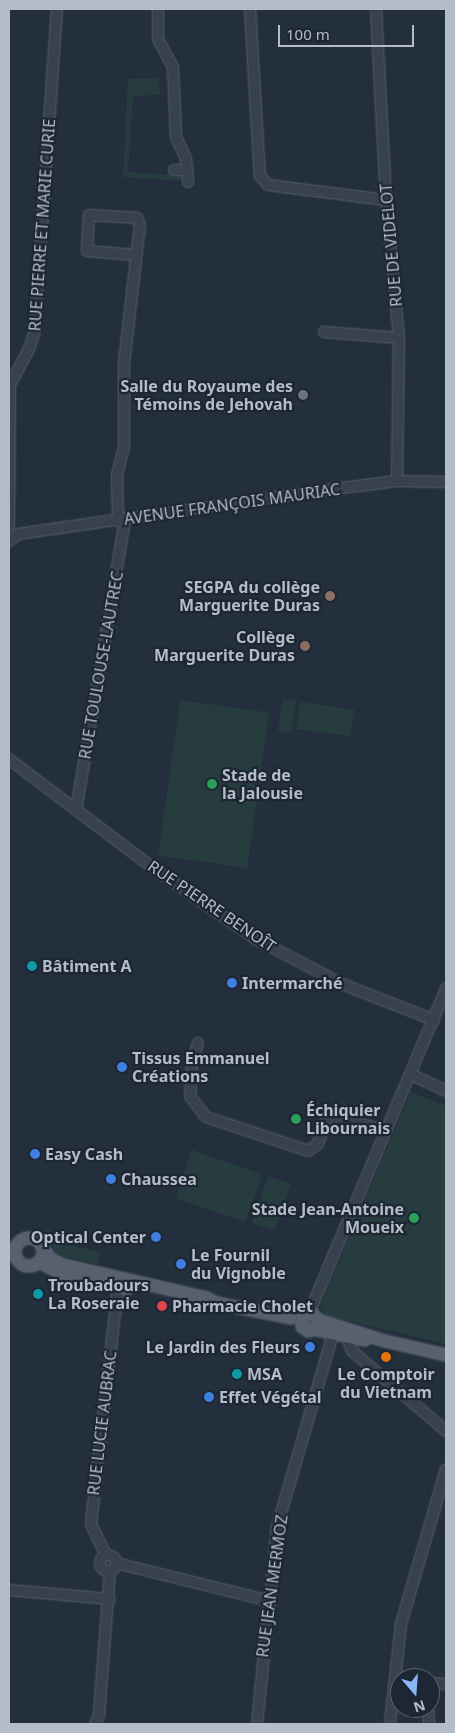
<!DOCTYPE html>
<meta charset="utf-8">
<style>
body{margin:0}
#map{position:relative;width:455px;height:1733px;overflow:hidden;background:#242f3e;font-family:"Noto Sans",sans-serif}
div>[style]{position:absolute}
[style*='--x']{left:calc(var(--x)*1px);top:calc(var(--y)*1px);width:calc(var(--w)*1px);rotate:calc(var(--a)*1deg)}
.green>*{inset:0;background:#263c3f;transform-origin:0 0}
.roads{filter:drop-shadow(0 0 1px #565f6c) drop-shadow(0 0 1px #565f6c)}
.minor>*{height:10px;margin:-5px;padding:0 5px;transform-origin:5px;border-radius:5px;background:#38414e}
.minor>.ring{margin:-5px;padding:0;box-sizing:content-box;background:none;border:10px solid #38414e;border-radius:50%}
.major>*{height:12px;margin:-6px;padding:0 6px;transform-origin:6px;border-radius:6px;background:#56606e}
.major>.ring{margin:-6px;padding:0;box-sizing:content-box;background:none;border:12px solid #56606e;border-radius:50%}
.dots>*{width:14px;height:14px;translate:-50% -50%;box-sizing:border-box;border:2px solid #1d2633;border-radius:50%}
span{translate:-50% -50%;white-space:nowrap;text-align:center;line-height:1.15;-webkit-text-stroke:4.5px #1d2633;paint-order:stroke}
.street-label{font-size:16px;color:#b4bcc9}
.poi-label{font-size:16px;color:#b4bcc9;font-weight:700}
.right{translate:-100% -50%;text-align:right}
.left{translate:0 -50%;text-align:left}
.frame{position:absolute;inset:0;border:10px solid #b4bcc9;pointer-events:none}
.north{position:absolute;left:390px;top:1668px;width:50px;height:50px;box-sizing:border-box;background:#1d2633;border:1px solid #59626f;border-radius:50%;rotate:162deg;font-size:14px;font-weight:700;line-height:20px;text-align:center;color:#b4bcc9}
.north::after{content:'';display:block;margin:auto;width:18px;height:22px;background:#8ab4f8;clip-path:polygon(50% 0,100% 100%,50% 72%,0 100%)}
.scale{position:absolute;left:278px;top:25px;width:136px;height:22px;box-sizing:border-box;border:2px solid #b4bcc9;border-top:0;padding-left:6px;font-size:15px;line-height:18px;white-space:nowrap;color:#b4bcc9;-webkit-text-stroke:4px #1d2633;paint-order:stroke}
</style>
<div id="map">
<div class="green">
<div style="clip-path:polygon(159px 78px,160px 95px,133px 96px,128px 172px,170px 175px,178px 173px,184px 176px,184px 181px,123px 177px,128px 79px)"></div>
<div style="left:283px;top:699px;width:13px;height:32px;rotate:9deg"></div>
<div style="left:180px;top:700px;width:90px;height:157px;rotate:8deg"></div>
<div style="left:300px;top:702px;width:55px;height:27px;rotate:8deg"></div>
<div style="clip-path:polygon(411px 1092px,446px 1106px,446px 1344px,324px 1315px,320px 1306px)"></div>
<div style="left:192px;top:1150px;width:74px;height:51px;rotate:19deg"></div>
<div style="left:268px;top:1176px;width:24px;height:50px;rotate:19deg"></div>
<div style="clip-path:polygon(43px 1229px,51px 1232px,50px 1239px,101px 1253px,98px 1264px,56px 1254px)"></div>
</div>
<div class="roads">
<div class="minor">
<div style="--x:158;--y:9;--w:30;--a:90"></div>
<div style="--x:158;--y:39;--w:32;--a:62"></div>
<div style="--x:173;--y:67;--w:70;--a:87.5"></div>
<div style="--x:176;--y:137;--w:23;--a:65"></div>
<div style="--x:186;--y:158;--w:24;--a:85"></div>
<div style="--x:250;--y:9;--w:167;--a:86.6"></div>
<div style="--x:260;--y:176;--w:12;--a:48"></div>
<div style="--x:268;--y:185;--w:119;--a:7.2"></div>
<div style="--x:376;--y:9;--w:191;--a:87"></div>
<div style="--x:386;--y:200;--w:139;--a:84.6"></div>
<div style="--x:399;--y:338;--w:143;--a:90.8"></div>
<div style="--x:174;--y:170;--w:13;--a:0"></div>
<div style="--x:324;--y:332;--w:75;--a:4.6"></div>
<div style="--x:118;--y:521;--w:46;--a:-91.2"></div>
<div style="--x:117;--y:475;--w:29;--a:-76"></div>
<div style="--x:124;--y:447;--w:84;--a:-90"></div>
<div style="--x:124;--y:363;--w:139;--a:-83.4"></div>
<div style="--x:140;--y:225;--w:8;--a:-113"></div>
<div style="--x:137;--y:218;--w:48;--a:-176.4"></div>
<div style="--x:89;--y:215;--w:36;--a:93"></div>
<div style="--x:87;--y:251;--w:49;--a:4.7"></div>
<div style="--x:9;--y:525;--w:140;--a:-89.6"></div>
<div style="--x:10;--y:385;--w:41;--a:-62.2"></div>
<div style="--x:29;--y:349;--w:20;--a:-72"></div>
<div style="--x:35;--y:330;--w:322;--a:-86.1"></div>
<div style="--x:9;--y:541;--w:11;--a:-38"></div>
<div style="--x:18;--y:534;--w:302;--a:-8.2"></div>
<div style="--x:317;--y:491;--w:81;--a:-7.1"></div>
<div style="--x:397;--y:481;--w:49;--a:1.2"></div>
<div style="--x:9;--y:759;--w:181;--a:37.1"></div>
<div style="--x:153;--y:868;--w:125;--a:34.6"></div>
<div style="--x:256;--y:939;--w:97;--a:27.6"></div>
<div style="--x:342;--y:984;--w:99;--a:21.4"></div>
<div style="--x:76;--y:810;--w:294;--a:-80.4"></div>
<div style="--x:198;--y:1043;--w:21;--a:107"></div>
<div style="--x:192;--y:1063;--w:33;--a:93"></div>
<div style="--x:190;--y:1096;--w:26;--a:53"></div>
<div style="--x:206;--y:1117;--w:108;--a:18.4"></div>
<div style="--x:308;--y:1151;--w:12;--a:-35"></div>
<div style="--x:318;--y:1144;--w:29;--a:-72"></div>
<div style="--x:327;--y:1116;--w:61;--a:13.3"></div>
<div style="--x:412;--y:1075;--w:38;--a:25"></div>
<div style="--x:309;--y:1313;--w:353;--a:-67.1"></div>
<div style="--x:347;--y:1338;--w:14;--a:69"></div>
<div style="--x:352;--y:1351;--w:123;--a:40.4"></div>
<div class="ring" style="left:100px;top:1555px;width:6px;height:6px"></div>
<div style="--x:106;--y:1555;--w:34;--a:-116"></div>
<div style="--x:91;--y:1524;--w:240;--a:-83.5"></div>
<div style="--x:116;--y:1563;--w:158;--a:13.9"></div>
<div style="--x:9;--y:1590;--w:101;--a:5.1"></div>
<div style="--x:430;--y:1683;--w:16;--a:4"></div>
<div style="--x:428;--y:1708;--w:16;--a:86"></div>
<div style="--x:95;--y:1724;--w:10;--a:-66"></div>
<div style="--x:99;--y:1715;--w:144;--a:-85.6"></div>
<div style="--x:257;--y:1724;--w:198;--a:-84.2"></div>
<div style="--x:277;--y:1527;--w:201;--a:-73.8"></div>
<div style="--x:390;--y:1724;--w:101;--a:-83.7"></div>
<div style="--x:401;--y:1624;--w:161;--a:-73.8"></div>
</div>
<div class="major">
<div class="ring" style="left:15px;top:1238px;width:16px;height:16px"></div>
<div style="--x:44;--y:1250;--w:13;--a:51"></div>
<div style="--x:52;--y:1260;--w:13;--a:23"></div>
<div style="--x:64;--y:1265;--w:147;--a:13"></div>
<div style="--x:207;--y:1298;--w:10;--a:29"></div>
<div style="--x:216;--y:1303;--w:76;--a:11.3"></div>
<div style="--x:291;--y:1318;--w:22;--a:-13"></div>
<div style="--x:312;--y:1313;--w:9;--a:49"></div>
<div style="--x:318;--y:1320;--w:9;--a:108"></div>
<div style="--x:315;--y:1329;--w:7;--a:164"></div>
<div style="--x:308;--y:1331;--w:7;--a:-146"></div>
<div style="--x:302;--y:1327;--w:11;--a:-85"></div>
<div style="--x:39;--y:1262;--w:26;--a:28"></div>
<div style="--x:62;--y:1274;--w:67;--a:13"></div>
<div style="--x:318;--y:1320;--w:70;--a:17.4"></div>
<div style="--x:385;--y:1341;--w:63;--a:12.9"></div>
<div style="--x:317;--y:1330;--w:49;--a:11.8"></div>
</div>
</div>
<div class="dots">
<div style="left:303px;top:395px;background:#6b7280"></div>
<div style="left:330px;top:596px;background:#8d6e63"></div>
<div style="left:305px;top:646px;background:#8d6e63"></div>
<div style="left:212px;top:784px;background:#2e9e5b"></div>
<div style="left:32px;top:966px;background:#0f9aa8"></div>
<div style="left:232px;top:983px;background:#3f7fe0"></div>
<div style="left:122px;top:1067px;background:#3f7fe0"></div>
<div style="left:296px;top:1119px;background:#2e9e5b"></div>
<div style="left:35px;top:1154px;background:#3f7fe0"></div>
<div style="left:111px;top:1179px;background:#3f7fe0"></div>
<div style="left:414px;top:1218px;background:#2e9e5b"></div>
<div style="left:156px;top:1237px;background:#3f7fe0"></div>
<div style="left:181px;top:1264px;background:#3f7fe0"></div>
<div style="left:38px;top:1294px;background:#0f9aa8"></div>
<div style="left:162px;top:1306px;background:#e0444e"></div>
<div style="left:310px;top:1347px;background:#3f7fe0"></div>
<div style="left:386px;top:1357px;background:#e8710a"></div>
<div style="left:237px;top:1374px;background:#0f9aa8"></div>
<div style="left:209px;top:1397px;background:#3f7fe0"></div>
</div>
<div class="street-label">
<span style="left:42px;top:225px;rotate:-86deg">RUE PIERRE ET MARIE CURIE</span>
<span style="left:391px;top:245px;rotate:-95deg">RUE DE VIDELOT</span>
<span style="left:232px;top:504px;rotate:-8deg">AVENUE FRANÇOIS MAURIAC</span>
<span style="left:101px;top:665px;rotate:-80deg">RUE TOULOUSE-LAUTREC</span>
<span style="left:212px;top:906px;rotate:34deg">RUE PIERRE BENOÎT</span>
<span style="left:102px;top:1423px;rotate:-83deg">RUE LUCIE AUBRAC</span>
<span style="left:272px;top:1586px;rotate:-82deg">RUE JEAN MERMOZ</span>
</div>
<div class="poi-label">
<span class="right" style="left:293px;top:395px">Salle du Royaume des<br>Témoins de Jehovah</span>
<span class="right" style="left:320px;top:596px">SEGPA du collège<br>Marguerite Duras</span>
<span class="right" style="left:295px;top:646px">Collège<br>Marguerite Duras</span>
<span class="left" style="left:222px;top:784px">Stade de<br>la Jalousie</span>
<span class="left" style="left:42px;top:966px">Bâtiment A</span>
<span class="left" style="left:242px;top:983px">Intermarché</span>
<span class="left" style="left:132px;top:1067px">Tissus Emmanuel<br>Créations</span>
<span class="left" style="left:306px;top:1119px">Échiquier<br>Libournais</span>
<span class="left" style="left:45px;top:1154px">Easy Cash</span>
<span class="left" style="left:121px;top:1179px">Chaussea</span>
<span class="right" style="left:404px;top:1218px">Stade Jean-Antoine<br>Moueix</span>
<span class="right" style="left:146px;top:1237px">Optical Center</span>
<span class="left" style="left:191px;top:1264px">Le Fournil<br>du Vignoble</span>
<span class="left" style="left:48px;top:1294px">Troubadours<br>La Roseraie</span>
<span class="left" style="left:172px;top:1306px">Pharmacie Cholet</span>
<span class="right" style="left:300px;top:1347px">Le Jardin des Fleurs</span>
<span class="left" style="left:247px;top:1374px">MSA</span>
<span style="left:386px;top:1383px">Le Comptoir<br>du Vietnam</span>
<span class="left" style="left:219px;top:1397px">Effet Végétal</span>
</div>
<div class="frame"></div>
<div class="north">N</div>
<div class="scale">100 m</div>
</div>
